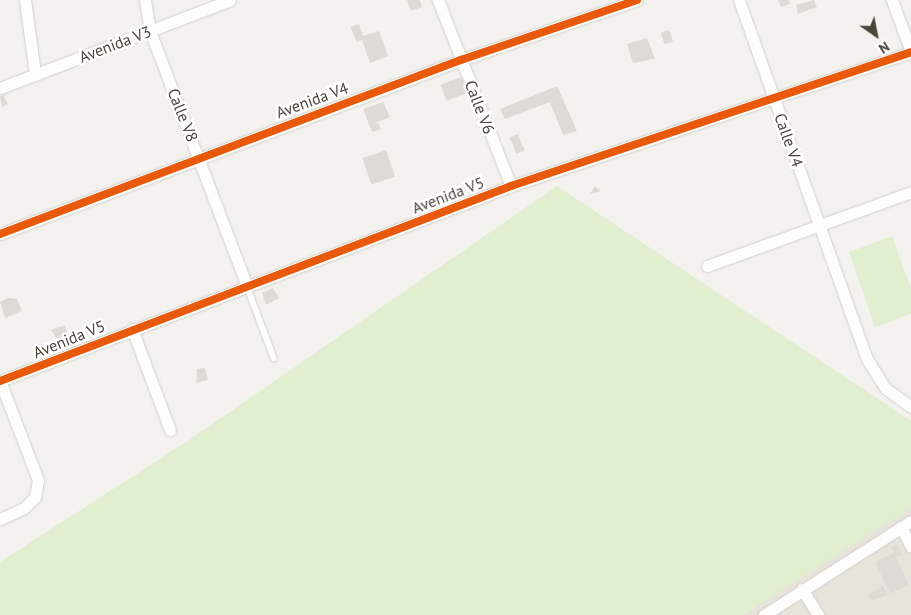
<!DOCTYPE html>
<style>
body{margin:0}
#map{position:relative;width:911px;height:615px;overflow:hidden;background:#f4f2ee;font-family:"PT Sans",sans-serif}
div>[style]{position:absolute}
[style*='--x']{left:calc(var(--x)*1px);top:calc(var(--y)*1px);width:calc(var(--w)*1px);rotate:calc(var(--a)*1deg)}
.residential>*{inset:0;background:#e7e4dc}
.green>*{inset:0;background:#e1eecf}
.building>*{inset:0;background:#dedbd6;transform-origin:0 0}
.roads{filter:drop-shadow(0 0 1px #d2d0cb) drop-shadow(0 0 1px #d2d0cb)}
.service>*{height:5.5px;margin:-2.75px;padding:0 2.75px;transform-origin:2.75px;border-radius:2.75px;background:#fdfdfc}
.minor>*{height:11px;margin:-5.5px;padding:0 5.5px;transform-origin:5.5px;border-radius:5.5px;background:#fdfdfc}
.cycleway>*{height:8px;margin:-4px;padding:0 4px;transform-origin:4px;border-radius:4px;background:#e8590c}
span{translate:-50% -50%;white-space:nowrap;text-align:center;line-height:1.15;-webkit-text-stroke:5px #fff;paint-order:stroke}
.street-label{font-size:16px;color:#4b4439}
.north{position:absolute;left:851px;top:10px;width:50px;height:50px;-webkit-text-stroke:4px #fff;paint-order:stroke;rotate:147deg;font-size:14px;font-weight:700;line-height:20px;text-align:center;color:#4b4439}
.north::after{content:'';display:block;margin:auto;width:18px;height:22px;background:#4b4439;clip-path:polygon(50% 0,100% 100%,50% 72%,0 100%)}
</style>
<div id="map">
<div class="residential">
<div style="clip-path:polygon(911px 508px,911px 615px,743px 615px,799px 577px)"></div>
</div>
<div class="green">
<div style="clip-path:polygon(557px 186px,911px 421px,911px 508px,742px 615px,0 615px,0 562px,189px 440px)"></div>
<div style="clip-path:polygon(892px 236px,911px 289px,911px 314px,875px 327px,849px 252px)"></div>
</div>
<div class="building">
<div style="clip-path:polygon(407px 0,420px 0,422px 7px,411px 11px)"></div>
<div style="clip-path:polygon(778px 0,789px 0,790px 4px,781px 7px)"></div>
<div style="clip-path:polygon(814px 0,817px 7px,798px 14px,796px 5px)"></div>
<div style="clip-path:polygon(359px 24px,363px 36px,379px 31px,388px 56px,370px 63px,362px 40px,357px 42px,350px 27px)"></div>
<div style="left:669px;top:30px;width:12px;height:9px;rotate:70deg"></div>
<div style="clip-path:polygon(647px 38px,655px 59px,633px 63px,627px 44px)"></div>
<div style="left:461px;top:77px;width:17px;height:22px;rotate:69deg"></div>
<div style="clip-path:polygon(557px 86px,577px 131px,563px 135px,550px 102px,505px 119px,500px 109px)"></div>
<div style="clip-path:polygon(3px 95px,8px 104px,2px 107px,0 97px)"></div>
<div style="clip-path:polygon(383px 102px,390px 117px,373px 124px,378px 123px,381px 129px,372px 132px,363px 109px)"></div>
<div style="left:518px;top:134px;width:18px;height:9px;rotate:68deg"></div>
<div style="left:386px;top:150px;width:28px;height:25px;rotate:71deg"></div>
<div style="clip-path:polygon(595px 186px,601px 191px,590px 194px)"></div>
<div style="clip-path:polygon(273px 288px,279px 298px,266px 305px,262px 293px)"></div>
<div style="clip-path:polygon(8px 298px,17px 299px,22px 311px,5px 318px,0 302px)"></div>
<div style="clip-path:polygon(65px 325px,68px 337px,58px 340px,51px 330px)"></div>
<div style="clip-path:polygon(205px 368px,208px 380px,196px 383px,197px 369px)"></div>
<div style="clip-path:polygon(897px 544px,902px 554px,897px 557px,891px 547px)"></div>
<div style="left:894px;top:553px;width:35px;height:21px;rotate:65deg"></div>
<div style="clip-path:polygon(883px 586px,888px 595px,871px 601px,868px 595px)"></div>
</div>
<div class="roads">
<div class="service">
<div style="--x:247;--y:286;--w:77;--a:69.4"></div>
</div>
<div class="minor">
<div style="--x:25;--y:0;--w:75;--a:82.3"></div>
<div style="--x:145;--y:0;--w:31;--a:81"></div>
<div style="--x:150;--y:31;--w:273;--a:69.2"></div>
<div style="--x:438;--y:0;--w:200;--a:68.6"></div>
<div style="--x:739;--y:0;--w:381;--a:70.4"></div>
<div style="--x:867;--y:359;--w:34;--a:58"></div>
<div style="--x:885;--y:388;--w:32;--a:36"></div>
<div style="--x:892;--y:0;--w:55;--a:69.9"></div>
<div style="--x:0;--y:88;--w:246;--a:-20.9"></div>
<div style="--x:0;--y:234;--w:493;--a:-20.7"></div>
<div style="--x:461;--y:60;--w:186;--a:-18.8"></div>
<div style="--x:707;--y:266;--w:217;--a:-19.9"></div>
<div style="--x:132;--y:329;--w:108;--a:69.4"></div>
<div style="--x:0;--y:381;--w:547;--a:-20.89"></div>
<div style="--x:511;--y:186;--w:422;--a:-18.5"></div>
<div style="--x:0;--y:381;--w:106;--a:69"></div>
<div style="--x:38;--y:480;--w:17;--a:100"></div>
<div style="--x:35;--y:497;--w:16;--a:135"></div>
<div style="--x:24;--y:508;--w:26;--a:155"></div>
<div style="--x:901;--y:527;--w:22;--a:63"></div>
<div style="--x:802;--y:589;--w:31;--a:58"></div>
<div style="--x:764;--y:615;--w:174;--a:-32.6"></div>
</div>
</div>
<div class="cycleway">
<div style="--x:0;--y:234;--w:493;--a:-20.7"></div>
<div style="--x:461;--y:60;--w:186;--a:-18.8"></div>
<div style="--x:0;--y:381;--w:547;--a:-20.89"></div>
<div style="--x:511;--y:186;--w:422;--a:-18.5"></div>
</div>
<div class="street-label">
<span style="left:115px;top:44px;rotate:-21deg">Avenida V3</span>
<span style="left:312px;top:100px;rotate:-20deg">Avenida V4</span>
<span style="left:480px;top:107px;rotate:69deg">Calle V6</span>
<span style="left:183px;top:115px;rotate:68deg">Calle V8</span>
<span style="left:789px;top:140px;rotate:70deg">Calle V4</span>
<span style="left:448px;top:195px;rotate:-21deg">Avenida V5</span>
<span style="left:69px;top:339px;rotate:-22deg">Avenida V5</span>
</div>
<div class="north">N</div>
</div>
